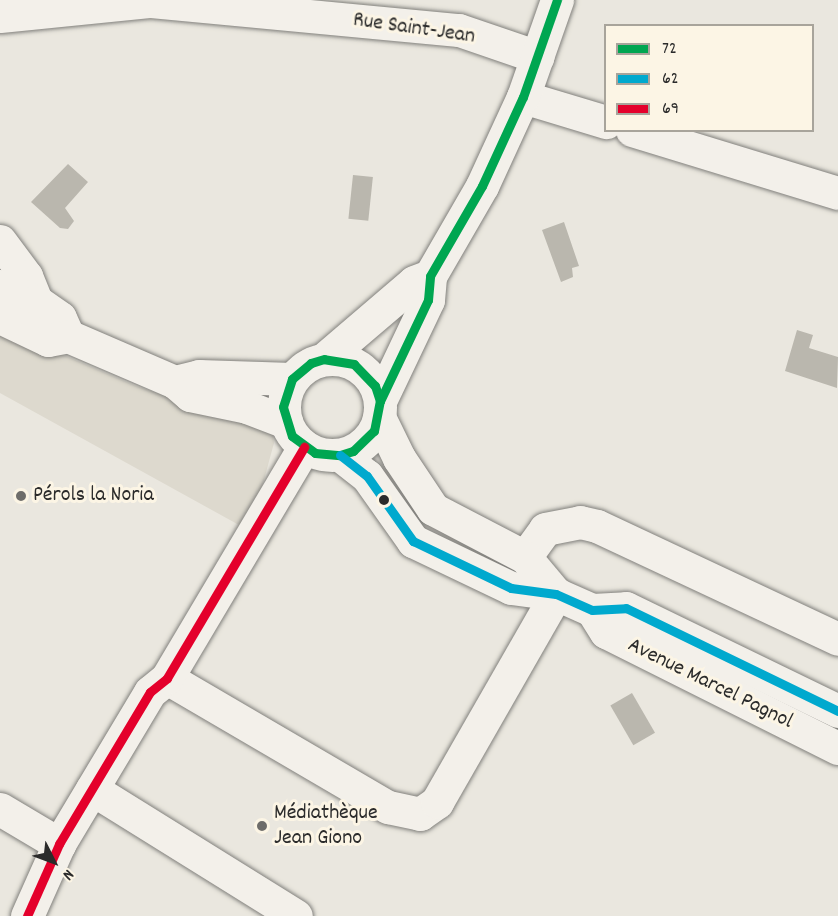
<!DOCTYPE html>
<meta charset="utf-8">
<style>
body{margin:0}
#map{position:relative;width:838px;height:916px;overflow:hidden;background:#eae7df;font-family:Dekko,sans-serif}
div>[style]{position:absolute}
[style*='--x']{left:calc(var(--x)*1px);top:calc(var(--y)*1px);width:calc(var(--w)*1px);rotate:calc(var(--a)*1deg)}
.built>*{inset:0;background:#ddd9ce}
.water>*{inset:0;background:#bab7ae;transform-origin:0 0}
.roads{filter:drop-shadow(0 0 2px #81807c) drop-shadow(0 0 2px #81807c)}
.minor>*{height:33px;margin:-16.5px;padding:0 16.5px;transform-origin:16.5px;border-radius:16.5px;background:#f3f0ea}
.major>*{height:33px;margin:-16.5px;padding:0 16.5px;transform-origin:16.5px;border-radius:16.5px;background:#f3f0ea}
.major>.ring{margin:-16.5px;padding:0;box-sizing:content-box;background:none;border:33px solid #f3f0ea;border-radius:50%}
.bus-1>*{height:9px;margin:-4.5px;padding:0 4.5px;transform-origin:4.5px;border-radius:4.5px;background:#00a651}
.bus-2>*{height:9px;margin:-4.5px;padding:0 4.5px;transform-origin:4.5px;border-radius:4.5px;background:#00a9ce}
.bus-3>*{height:9px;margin:-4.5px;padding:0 4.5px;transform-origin:4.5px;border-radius:4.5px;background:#e4002b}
.dots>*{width:16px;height:16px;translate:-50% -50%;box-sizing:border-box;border:3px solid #fcf5e5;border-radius:50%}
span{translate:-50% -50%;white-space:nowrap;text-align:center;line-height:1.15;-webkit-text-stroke:6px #fcf5e5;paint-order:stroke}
.street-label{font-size:22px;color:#2b2b2b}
.poi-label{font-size:22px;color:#2b2b2b}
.left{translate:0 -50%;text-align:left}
.legend{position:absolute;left:604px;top:24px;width:210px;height:108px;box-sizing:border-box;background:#fcf5e5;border:2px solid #a8a49b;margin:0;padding:8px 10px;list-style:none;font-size:18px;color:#2b2b2b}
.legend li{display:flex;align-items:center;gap:12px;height:30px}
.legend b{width:30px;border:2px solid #a8a49b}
.north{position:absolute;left:24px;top:832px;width:60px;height:60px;-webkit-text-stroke:4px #fcf5e5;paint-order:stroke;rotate:132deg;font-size:16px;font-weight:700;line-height:24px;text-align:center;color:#2b2b2b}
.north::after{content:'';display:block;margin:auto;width:21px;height:27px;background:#2b2b2b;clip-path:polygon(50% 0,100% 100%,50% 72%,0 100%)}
</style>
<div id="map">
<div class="built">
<div style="clip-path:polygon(0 328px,136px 386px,272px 431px,274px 443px,262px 487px,239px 525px,0 393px)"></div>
</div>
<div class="water">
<div style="clip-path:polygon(68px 164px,88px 182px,65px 208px,74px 221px,68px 229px,60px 228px,31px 202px)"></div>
<div style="left:353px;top:175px;width:20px;height:44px;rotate:6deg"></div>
<div style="clip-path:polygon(564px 222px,579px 266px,572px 268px,573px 277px,561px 282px,542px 230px)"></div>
<div style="clip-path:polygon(797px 330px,813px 335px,809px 348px,838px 357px,837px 388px,785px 371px)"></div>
<div style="left:632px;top:693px;width:46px;height:25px;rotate:60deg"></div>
</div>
<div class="roads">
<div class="minor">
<div style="--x:0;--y:16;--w:152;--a:-5.7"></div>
<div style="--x:151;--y:1;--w:309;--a:5.4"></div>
<div style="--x:459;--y:30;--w:83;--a:18.9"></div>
<div style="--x:523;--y:97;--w:87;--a:16.8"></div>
<div style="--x:632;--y:130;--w:215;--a:17"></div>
<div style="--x:0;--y:241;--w:44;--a:53.4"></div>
<div style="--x:26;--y:276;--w:27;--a:68"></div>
<div style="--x:324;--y:359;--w:118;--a:-40.5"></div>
<div style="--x:414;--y:282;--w:17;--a:-21"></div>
<div style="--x:380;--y:401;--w:112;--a:-64.6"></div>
<div style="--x:428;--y:300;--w:24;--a:-85"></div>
<div style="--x:430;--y:276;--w:104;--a:-60"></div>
<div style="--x:482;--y:186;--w:98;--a:-65.3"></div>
<div style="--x:523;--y:97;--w:103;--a:-70.7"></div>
<div style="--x:525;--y:557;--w:34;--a:-54"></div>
<div style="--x:545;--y:529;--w:36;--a:-11"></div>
<div style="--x:580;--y:522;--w:17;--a:13"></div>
<div style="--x:597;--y:526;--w:266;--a:25.1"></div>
<div style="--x:167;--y:678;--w:256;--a:30.3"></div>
<div style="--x:388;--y:807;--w:33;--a:12"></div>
<div style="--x:420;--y:814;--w:21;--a:-35"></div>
<div style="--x:437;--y:802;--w:240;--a:-60.2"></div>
<div style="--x:92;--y:789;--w:240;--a:31.9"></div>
<div style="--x:0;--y:809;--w:69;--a:30.7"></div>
<div style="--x:27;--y:916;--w:79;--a:-66"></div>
<div style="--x:59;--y:844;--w:177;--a:-59.1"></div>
<div style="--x:150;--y:692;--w:22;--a:-39"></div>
<div style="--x:167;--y:678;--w:269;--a:-59.3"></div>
</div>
<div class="major">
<div style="--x:0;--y:286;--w:39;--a:23"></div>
<div style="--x:36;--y:301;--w:29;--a:35"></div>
<div style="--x:60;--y:318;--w:20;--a:66"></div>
<div style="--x:0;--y:317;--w:53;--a:25.6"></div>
<div style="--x:48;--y:340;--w:20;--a:-11"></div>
<div style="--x:68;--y:336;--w:116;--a:23.3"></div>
<div style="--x:175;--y:382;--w:20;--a:41"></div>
<div style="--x:190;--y:395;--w:58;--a:11.9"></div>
<div style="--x:247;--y:407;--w:42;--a:21"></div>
<div class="ring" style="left:284px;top:359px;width:63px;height:63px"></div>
<div style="--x:175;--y:382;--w:25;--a:-14"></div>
<div style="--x:199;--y:376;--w:93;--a:1.8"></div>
<div style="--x:379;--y:417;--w:46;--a:64"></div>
<div style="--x:399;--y:458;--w:61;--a:56.3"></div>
<div style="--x:433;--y:509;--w:104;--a:27.6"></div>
<div style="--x:525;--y:557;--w:48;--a:50"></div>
<div style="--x:340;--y:455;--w:34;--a:38"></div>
<div style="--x:367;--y:476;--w:80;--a:54.7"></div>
<div style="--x:413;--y:541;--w:109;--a:25.6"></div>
<div style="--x:511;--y:588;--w:45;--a:7.6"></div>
<div style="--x:556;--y:594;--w:39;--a:24"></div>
<div style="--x:592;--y:610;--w:34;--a:-3"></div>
<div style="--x:626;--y:608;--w:236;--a:25.9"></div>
<div style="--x:592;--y:610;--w:26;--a:58"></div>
<div style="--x:606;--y:632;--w:259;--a:26.6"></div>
</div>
</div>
<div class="bus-1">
<div style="--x:380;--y:401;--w:16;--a:-108"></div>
<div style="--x:375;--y:386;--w:30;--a:-134"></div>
<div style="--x:354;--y:364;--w:30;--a:-171"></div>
<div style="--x:324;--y:359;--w:14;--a:163"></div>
<div style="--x:311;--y:363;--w:25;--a:140"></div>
<div style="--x:292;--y:379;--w:29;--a:108"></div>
<div style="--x:283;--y:407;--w:30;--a:73"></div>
<div style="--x:292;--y:436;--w:29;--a:36"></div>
<div style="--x:315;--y:453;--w:25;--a:5"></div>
<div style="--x:340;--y:455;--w:14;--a:-17"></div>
<div style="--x:353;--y:451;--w:29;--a:-44"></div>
<div style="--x:374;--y:431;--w:31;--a:-79"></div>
<div style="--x:380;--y:401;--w:112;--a:-64.6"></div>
<div style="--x:428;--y:300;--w:24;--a:-85"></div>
<div style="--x:430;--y:276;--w:104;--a:-60"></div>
<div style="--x:482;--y:186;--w:98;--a:-65.3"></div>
<div style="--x:523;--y:97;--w:103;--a:-70.7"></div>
</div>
<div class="bus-2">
<div style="--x:340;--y:455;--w:34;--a:38"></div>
<div style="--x:367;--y:476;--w:80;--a:54.7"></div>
<div style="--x:413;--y:541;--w:109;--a:25.6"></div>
<div style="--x:511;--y:588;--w:45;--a:7.6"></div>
<div style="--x:556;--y:594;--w:39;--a:24"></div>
<div style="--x:592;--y:610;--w:34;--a:-3"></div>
<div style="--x:626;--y:608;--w:236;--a:25.9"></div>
</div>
<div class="bus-3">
<div style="--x:27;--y:916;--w:79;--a:-66"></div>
<div style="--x:59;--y:844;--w:177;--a:-59.1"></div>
<div style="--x:150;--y:692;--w:22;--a:-39"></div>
<div style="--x:167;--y:678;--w:269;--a:-59.3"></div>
</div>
<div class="dots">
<div style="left:21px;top:496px;background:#6e6d6a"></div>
<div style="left:384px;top:500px;background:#2b2b2b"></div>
<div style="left:262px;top:826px;background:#6e6d6a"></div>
</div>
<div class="street-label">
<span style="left:414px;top:29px;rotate:8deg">Rue Saint-Jean</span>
<span style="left:710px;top:684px;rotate:26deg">Avenue Marcel Pagnol</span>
</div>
<div class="poi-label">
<span class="left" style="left:33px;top:496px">Pérols la Noria</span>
<span class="left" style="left:274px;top:826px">Médiathèque<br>Jean Giono</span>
</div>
<ul class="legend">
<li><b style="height:8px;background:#00a651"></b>72</li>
<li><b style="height:8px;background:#00a9ce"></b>62</li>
<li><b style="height:8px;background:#e4002b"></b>69</li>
</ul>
<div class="north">N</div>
</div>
